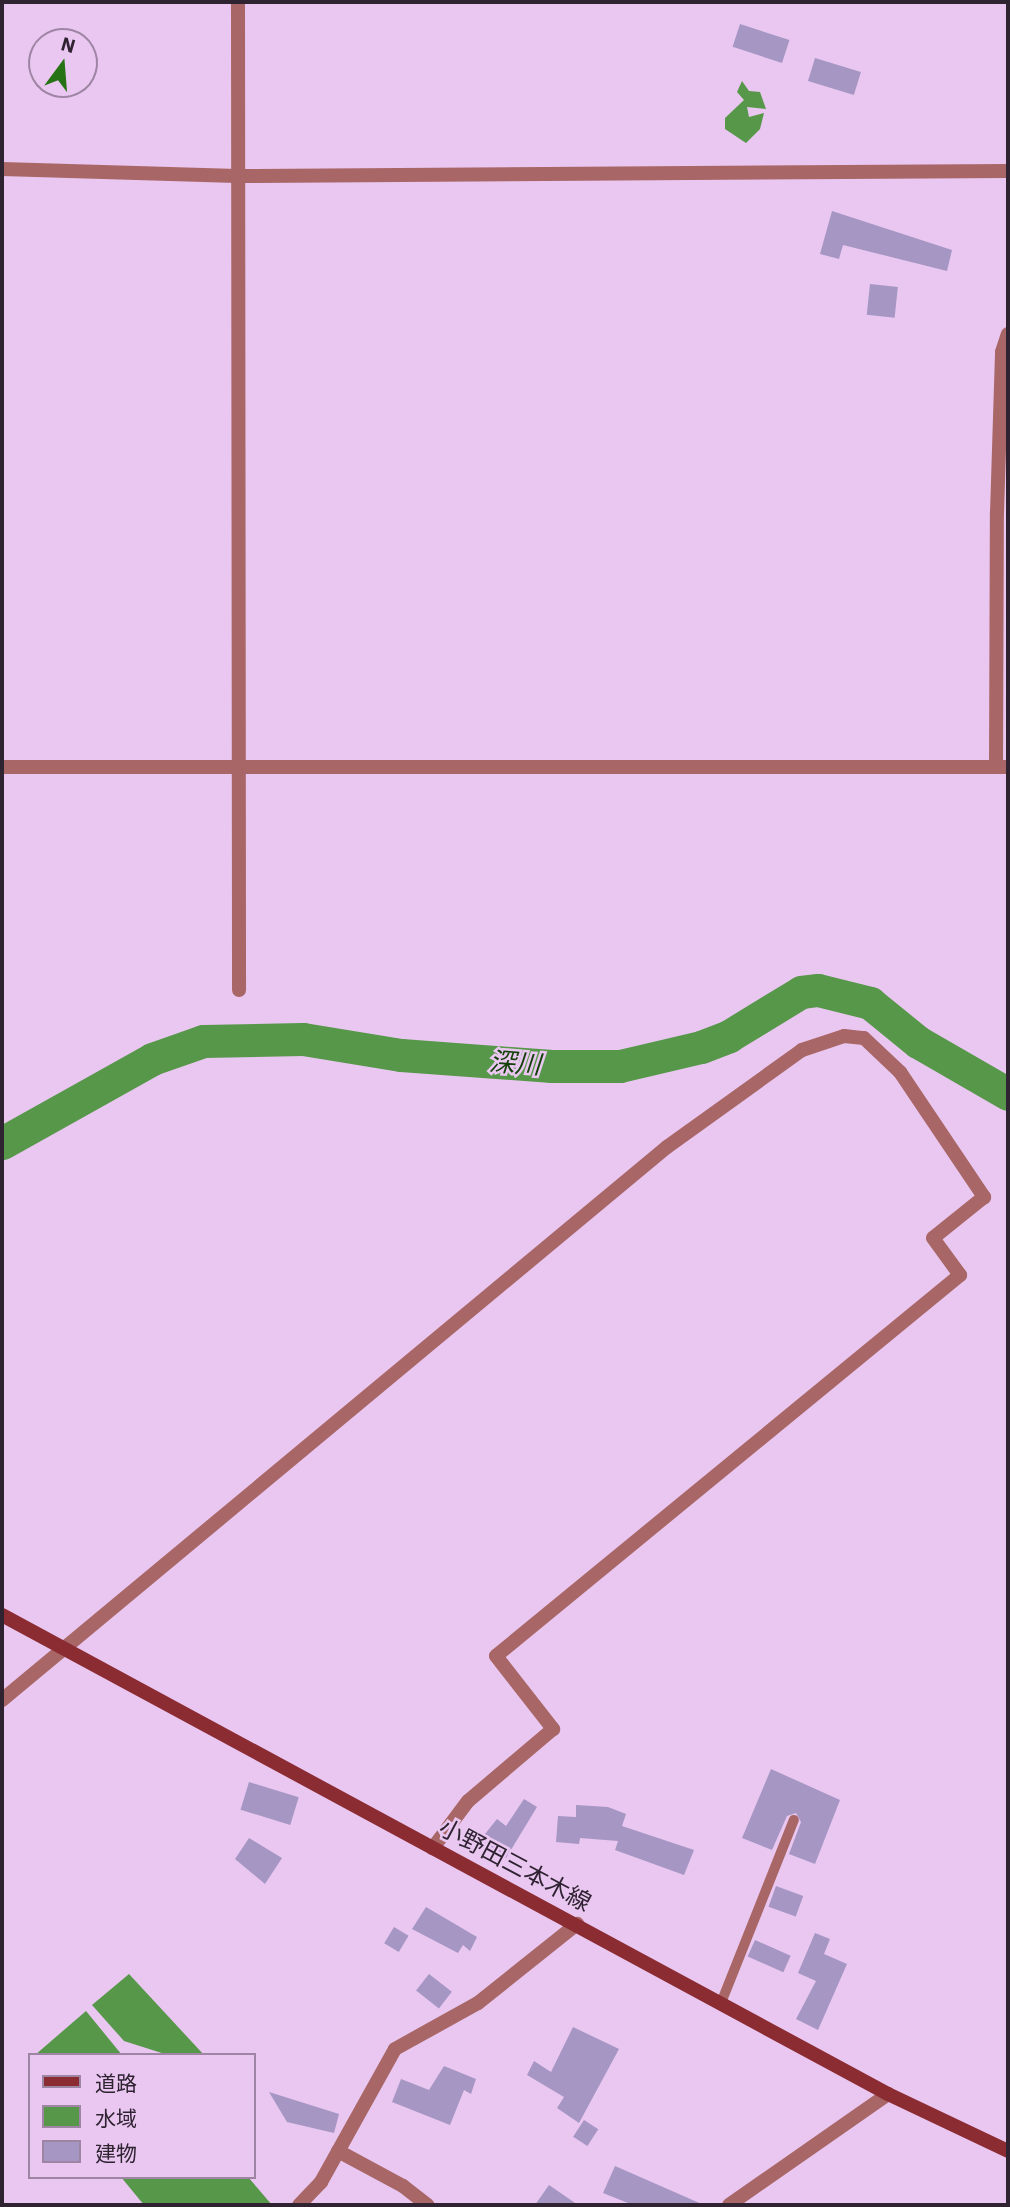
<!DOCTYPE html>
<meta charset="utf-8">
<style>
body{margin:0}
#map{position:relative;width:1010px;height:2207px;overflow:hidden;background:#e9c7f0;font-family:"IBM Plex Sans","Noto Sans JP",sans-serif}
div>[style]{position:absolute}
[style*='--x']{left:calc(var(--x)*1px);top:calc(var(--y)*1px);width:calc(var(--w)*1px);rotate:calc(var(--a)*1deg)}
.water>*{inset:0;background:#569749}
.river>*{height:33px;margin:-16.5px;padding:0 16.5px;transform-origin:16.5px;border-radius:16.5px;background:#569749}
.building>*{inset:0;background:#a596c3;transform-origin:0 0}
.service>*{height:10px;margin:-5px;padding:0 5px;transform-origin:5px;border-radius:5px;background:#a86666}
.minor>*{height:14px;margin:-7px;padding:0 7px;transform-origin:7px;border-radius:7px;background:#a86666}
.secondary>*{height:14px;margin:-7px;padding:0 7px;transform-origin:7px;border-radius:7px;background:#8b2b32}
span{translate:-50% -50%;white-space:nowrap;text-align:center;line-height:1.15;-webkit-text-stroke:5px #e9c7f0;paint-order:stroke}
.street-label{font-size:24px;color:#2f2332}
.water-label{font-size:26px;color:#15410a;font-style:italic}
.frame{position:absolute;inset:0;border:4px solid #2f2332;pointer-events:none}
.legend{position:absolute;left:28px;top:2053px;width:228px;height:126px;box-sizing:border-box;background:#e9c7f0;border:2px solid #9f85a4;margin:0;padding:9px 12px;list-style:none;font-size:21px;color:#2f2332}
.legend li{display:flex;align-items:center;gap:14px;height:35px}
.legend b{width:35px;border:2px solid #9f85a4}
.north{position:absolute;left:28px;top:28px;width:70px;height:70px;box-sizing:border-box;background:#e9c7f0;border:2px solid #9f85a4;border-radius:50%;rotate:16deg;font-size:19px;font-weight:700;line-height:28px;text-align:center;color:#2f2332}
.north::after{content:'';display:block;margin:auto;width:24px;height:32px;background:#287216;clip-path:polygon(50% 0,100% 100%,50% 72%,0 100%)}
</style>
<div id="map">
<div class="water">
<div style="clip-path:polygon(742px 81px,749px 91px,760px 92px,766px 109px,747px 107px,749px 117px,764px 113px,760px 129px,746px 143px,725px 129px,725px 118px,744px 100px,737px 92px)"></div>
<div style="clip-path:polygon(129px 1974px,204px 2055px,168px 2055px,124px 2041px,92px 2005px)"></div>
<div style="clip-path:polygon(86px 2011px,122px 2055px,35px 2055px)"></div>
<div style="clip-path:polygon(121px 2177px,248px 2177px,272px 2205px,144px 2205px)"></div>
</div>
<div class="river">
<div style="--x:2;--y:1143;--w:172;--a:-29.2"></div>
<div style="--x:152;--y:1059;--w:54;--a:-19.4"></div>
<div style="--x:203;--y:1041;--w:100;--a:-1.1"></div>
<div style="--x:303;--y:1039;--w:99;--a:9.3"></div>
<div style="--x:401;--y:1055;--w:151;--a:4.2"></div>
<div style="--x:552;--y:1066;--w:68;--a:0"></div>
<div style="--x:620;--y:1066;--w:83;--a:-13.2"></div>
<div style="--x:701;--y:1047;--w:30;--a:-21"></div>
<div style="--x:729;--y:1036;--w:84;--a:-31.4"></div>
<div style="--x:801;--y:992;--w:17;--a:-7"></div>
<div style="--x:818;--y:990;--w:54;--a:14"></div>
<div style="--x:870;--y:1003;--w:62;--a:39.1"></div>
<div style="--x:918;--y:1042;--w:104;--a:30"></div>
</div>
<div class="building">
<div style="left:740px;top:24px;width:52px;height:24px;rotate:18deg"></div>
<div style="left:815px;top:58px;width:48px;height:24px;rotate:17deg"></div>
<div style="clip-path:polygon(832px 211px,952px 250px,947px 271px,843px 245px,839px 259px,820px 254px)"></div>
<div style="left:870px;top:284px;width:28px;height:31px;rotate:6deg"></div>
<div style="clip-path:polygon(771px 1769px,840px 1800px,815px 1864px,789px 1854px,801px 1822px,796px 1813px,787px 1816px,772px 1850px,742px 1838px)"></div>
<div style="left:249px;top:1782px;width:52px;height:29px;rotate:17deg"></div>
<div style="clip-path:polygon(524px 1799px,537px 1807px,506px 1858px,481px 1839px,497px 1819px,506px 1826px)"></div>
<div style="clip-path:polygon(576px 1805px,608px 1807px,626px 1814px,622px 1826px,694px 1850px,684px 1875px,615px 1850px,618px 1841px,580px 1838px,579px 1844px,556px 1842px,558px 1816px,576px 1817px)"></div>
<div style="clip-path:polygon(249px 1838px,282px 1858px,265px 1884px,235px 1859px)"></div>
<div style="left:776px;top:1886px;width:29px;height:22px;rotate:20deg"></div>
<div style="clip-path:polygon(426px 1907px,477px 1937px,470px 1951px,463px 1945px,458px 1953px,412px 1929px)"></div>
<div style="left:394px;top:1927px;width:17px;height:19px;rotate:31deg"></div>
<div style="clip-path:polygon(815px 1933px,830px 1939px,824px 1954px,847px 1964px,818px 2030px,796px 2019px,816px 1981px,798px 1973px)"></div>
<div style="left:755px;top:1940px;width:39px;height:18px;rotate:24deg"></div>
<div style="left:429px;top:1974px;width:29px;height:21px;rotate:38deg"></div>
<div style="clip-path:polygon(573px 2027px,619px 2049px,579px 2123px,557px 2108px,564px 2097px,527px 2075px,534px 2061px,551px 2072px)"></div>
<div style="clip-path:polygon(444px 2066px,476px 2079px,471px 2094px,464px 2090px,450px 2125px,392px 2102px,401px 2079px,429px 2090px)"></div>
<div style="clip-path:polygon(269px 2092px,339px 2114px,334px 2133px,287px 2122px)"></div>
<div style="left:584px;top:2120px;width:17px;height:20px;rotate:33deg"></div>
<div style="clip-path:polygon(615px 2166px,704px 2205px,633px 2205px,603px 2193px)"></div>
<div style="clip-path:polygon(549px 2185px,578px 2205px,535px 2205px)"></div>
</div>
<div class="service">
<div style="--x:721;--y:2003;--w:197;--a:-68.3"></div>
</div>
<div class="minor">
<div style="--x:238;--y:2;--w:988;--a:89.94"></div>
<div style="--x:2;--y:169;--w:235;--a:1.7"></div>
<div style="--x:237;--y:176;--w:771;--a:-0.37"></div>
<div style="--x:2;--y:767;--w:1006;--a:0"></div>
<div style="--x:996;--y:767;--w:254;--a:-89.8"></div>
<div style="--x:997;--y:513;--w:161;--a:-88.2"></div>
<div style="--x:1002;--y:352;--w:19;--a:-72"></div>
<div style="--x:2;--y:1700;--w:865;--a:-39.75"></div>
<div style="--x:667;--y:1147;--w:166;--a:-35.7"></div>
<div style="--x:802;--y:1050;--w:44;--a:-18.4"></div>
<div style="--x:844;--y:1036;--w:20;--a:6"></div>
<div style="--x:864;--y:1038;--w:50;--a:43.4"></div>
<div style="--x:900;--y:1072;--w:151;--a:56.1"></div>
<div style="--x:984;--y:1197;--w:65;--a:141.2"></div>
<div style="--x:933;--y:1238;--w:46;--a:53.9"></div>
<div style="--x:960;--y:1275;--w:600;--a:140.61"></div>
<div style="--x:496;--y:1656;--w:93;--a:52"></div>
<div style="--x:553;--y:1729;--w:111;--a:139.7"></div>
<div style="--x:468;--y:1801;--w:59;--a:126.7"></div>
<div style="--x:338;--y:2151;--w:74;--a:28.3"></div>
<div style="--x:403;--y:2186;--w:31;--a:38"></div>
<div style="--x:299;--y:2205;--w:32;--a:-46"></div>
<div style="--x:321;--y:2182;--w:152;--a:-60.9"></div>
<div style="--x:395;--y:2049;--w:95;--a:-29"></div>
<div style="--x:478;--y:2003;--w:127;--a:-38.6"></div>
<div style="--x:729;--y:2205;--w:194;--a:-34.9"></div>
</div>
<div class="secondary">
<div style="--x:2;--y:1615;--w:1007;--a:28.4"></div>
<div style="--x:888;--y:2094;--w:133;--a:25.4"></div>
</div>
<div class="street-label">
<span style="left:515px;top:1865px;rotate:28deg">小野田三本木線</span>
</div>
<div class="water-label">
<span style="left:515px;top:1063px;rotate:4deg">深川</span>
</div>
<div class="frame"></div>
<ul class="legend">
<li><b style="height:9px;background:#8b2b32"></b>道路</li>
<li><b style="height:19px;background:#569749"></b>水域</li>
<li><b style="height:19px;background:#a596c3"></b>建物</li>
</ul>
<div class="north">N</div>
</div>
